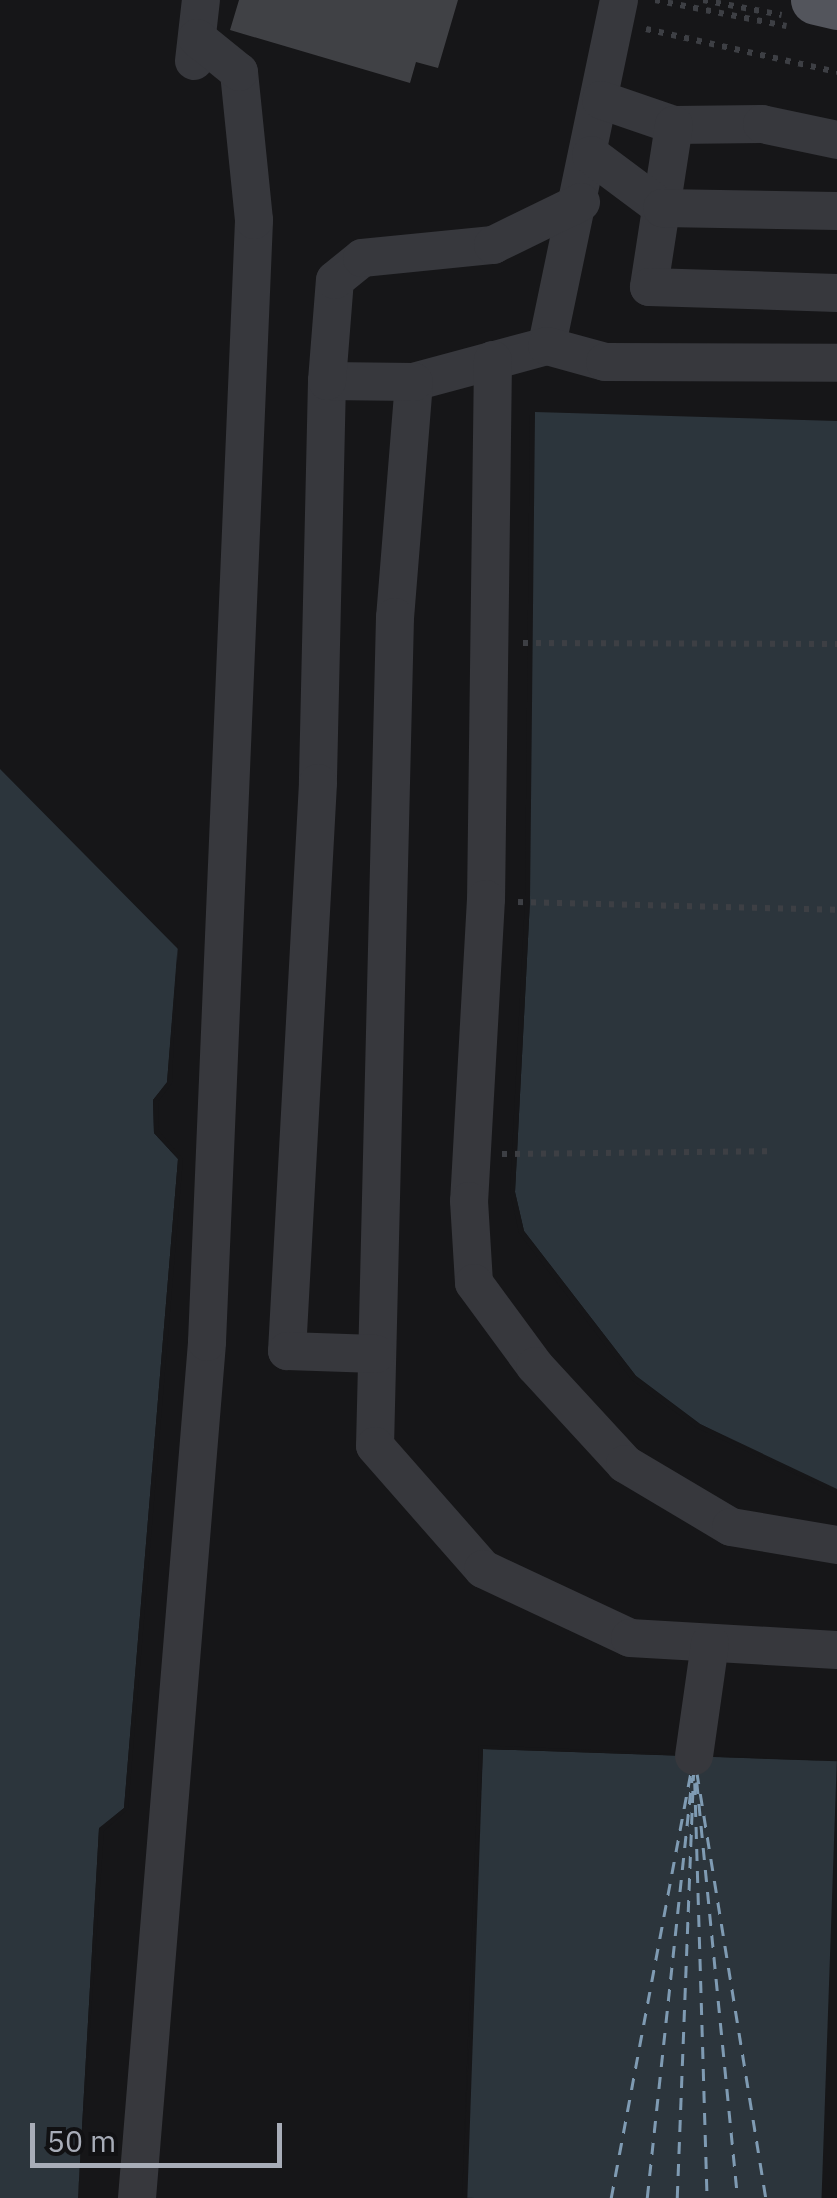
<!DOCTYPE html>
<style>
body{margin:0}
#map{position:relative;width:837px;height:2198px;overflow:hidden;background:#161618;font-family:"IBM Plex Sans",sans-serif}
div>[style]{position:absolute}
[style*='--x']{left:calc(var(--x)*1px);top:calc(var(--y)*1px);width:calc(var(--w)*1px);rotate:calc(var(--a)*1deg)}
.water>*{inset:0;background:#2c353c;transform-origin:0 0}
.pier>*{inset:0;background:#161618}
.ferry>*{height:2.5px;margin-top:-1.25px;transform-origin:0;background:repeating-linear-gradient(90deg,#7f9bb3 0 12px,transparent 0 22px)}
.building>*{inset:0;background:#404145}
.path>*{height:6px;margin-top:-3px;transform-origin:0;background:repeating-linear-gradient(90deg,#3d3f44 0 5px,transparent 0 13px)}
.minor>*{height:38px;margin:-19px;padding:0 19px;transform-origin:19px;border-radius:19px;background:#37383d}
.major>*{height:50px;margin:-25px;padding:0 25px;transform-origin:25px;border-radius:25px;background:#53555c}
span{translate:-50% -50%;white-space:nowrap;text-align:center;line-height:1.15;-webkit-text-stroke:8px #111113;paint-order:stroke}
.scale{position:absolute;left:30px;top:2123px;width:252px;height:45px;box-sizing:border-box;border:5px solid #a8adb8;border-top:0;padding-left:12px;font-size:30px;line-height:35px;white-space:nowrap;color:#a8adb8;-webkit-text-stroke:8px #111113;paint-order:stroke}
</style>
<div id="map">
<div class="water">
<div style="clip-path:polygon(535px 412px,837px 421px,837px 1489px,700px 1424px,636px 1376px,524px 1231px,515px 1192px,530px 900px)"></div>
<div style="clip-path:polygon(0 769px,178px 949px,167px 1083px,153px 1100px,154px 1133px,178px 1159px,124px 1808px,99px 1829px,78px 2198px,0 2198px)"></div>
<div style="left:483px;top:1749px;width:354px;height:449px;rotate:2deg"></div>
</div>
<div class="pier">
<div style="clip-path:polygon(530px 412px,530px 900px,515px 1192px,524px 1231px,636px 1376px,700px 1424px,837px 1494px,697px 1428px,632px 1380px,519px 1233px,510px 1192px,525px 900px)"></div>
<div style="clip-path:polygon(178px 942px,172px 1083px,158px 1102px,159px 1131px,183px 1159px,128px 1809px,104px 1831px,78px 2198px,99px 1828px,124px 1808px,178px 1159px,154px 1133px,153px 1100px,167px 1082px)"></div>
<div style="clip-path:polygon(479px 1745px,837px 1761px,483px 1749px,462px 2198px)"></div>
</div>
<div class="ferry">
<div style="--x:697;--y:1772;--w:432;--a:80.8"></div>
<div style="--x:697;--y:1782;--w:418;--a:84.4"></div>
<div style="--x:695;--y:1783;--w:415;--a:88.3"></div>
<div style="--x:611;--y:2198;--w:433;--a:-79.4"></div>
<div style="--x:647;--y:2198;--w:423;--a:-83.9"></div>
<div style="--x:677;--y:2198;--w:425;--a:-87.8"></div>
</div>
<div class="building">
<div style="clip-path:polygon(239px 0,458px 0,438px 68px,416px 62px,410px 83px,230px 30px)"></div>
</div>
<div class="path">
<div style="--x:655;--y:0;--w:134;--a:11.2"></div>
<div style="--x:703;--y:0;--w:80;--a:10.8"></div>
<div style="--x:646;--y:29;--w:196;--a:12.7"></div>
<div style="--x:523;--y:643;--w:314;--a:0.2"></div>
<div style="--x:518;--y:902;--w:319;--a:1.4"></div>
<div style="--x:502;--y:1154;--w:269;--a:-0.6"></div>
</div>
<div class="minor">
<div style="--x:619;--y:0;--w:353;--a:101.8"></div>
<div style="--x:547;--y:346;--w:138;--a:164.9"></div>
<div style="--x:414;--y:382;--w:236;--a:94.6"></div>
<div style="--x:395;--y:617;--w:829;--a:91.38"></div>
<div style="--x:375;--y:1446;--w:164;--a:48.7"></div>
<div style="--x:483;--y:1569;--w:162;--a:25.1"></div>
<div style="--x:630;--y:1638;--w:207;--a:3.3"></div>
<div style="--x:194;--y:61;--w:61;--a:-83.5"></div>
<div style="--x:601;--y:100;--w:77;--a:18.9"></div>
<div style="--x:674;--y:125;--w:88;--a:-0.7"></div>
<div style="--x:762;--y:124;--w:77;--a:12"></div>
<div style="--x:674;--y:125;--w:164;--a:98.8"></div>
<div style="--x:649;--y:287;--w:188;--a:1.8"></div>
<div style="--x:591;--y:155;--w:89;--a:36.7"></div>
<div style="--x:662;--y:208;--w:175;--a:1"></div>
<div style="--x:547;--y:346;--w:60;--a:15.4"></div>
<div style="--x:605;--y:362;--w:232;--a:0.2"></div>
<div style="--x:493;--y:360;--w:539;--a:90.74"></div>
<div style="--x:486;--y:899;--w:302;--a:93.2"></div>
<div style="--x:469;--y:1201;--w:82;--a:86.5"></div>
<div style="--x:474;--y:1283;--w:103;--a:53.7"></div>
<div style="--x:535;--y:1366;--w:133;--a:47.4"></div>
<div style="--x:625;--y:1464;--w:123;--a:30.7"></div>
<div style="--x:731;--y:1527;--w:108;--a:9.6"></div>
<div style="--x:327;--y:381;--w:402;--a:91.3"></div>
<div style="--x:318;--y:783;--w:569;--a:93.12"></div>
<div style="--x:287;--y:1351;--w:89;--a:1.9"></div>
<div style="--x:414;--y:382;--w:87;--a:-179.3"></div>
<div style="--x:327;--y:381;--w:101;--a:-85.5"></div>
<div style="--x:335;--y:280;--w:35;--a:-39"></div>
<div style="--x:362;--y:258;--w:132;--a:-5.7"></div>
<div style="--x:493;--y:245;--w:98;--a:-26"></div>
<div style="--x:694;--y:1756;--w:114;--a:-81.9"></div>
<div style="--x:137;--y:2198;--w:859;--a:-85.32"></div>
<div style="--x:207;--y:1342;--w:1123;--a:-87.6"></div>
<div style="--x:254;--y:220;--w:149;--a:-95.8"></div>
<div style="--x:239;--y:72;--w:54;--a:-141"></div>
</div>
<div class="major">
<div style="--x:816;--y:0;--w:22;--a:13"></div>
</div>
<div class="scale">50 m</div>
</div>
